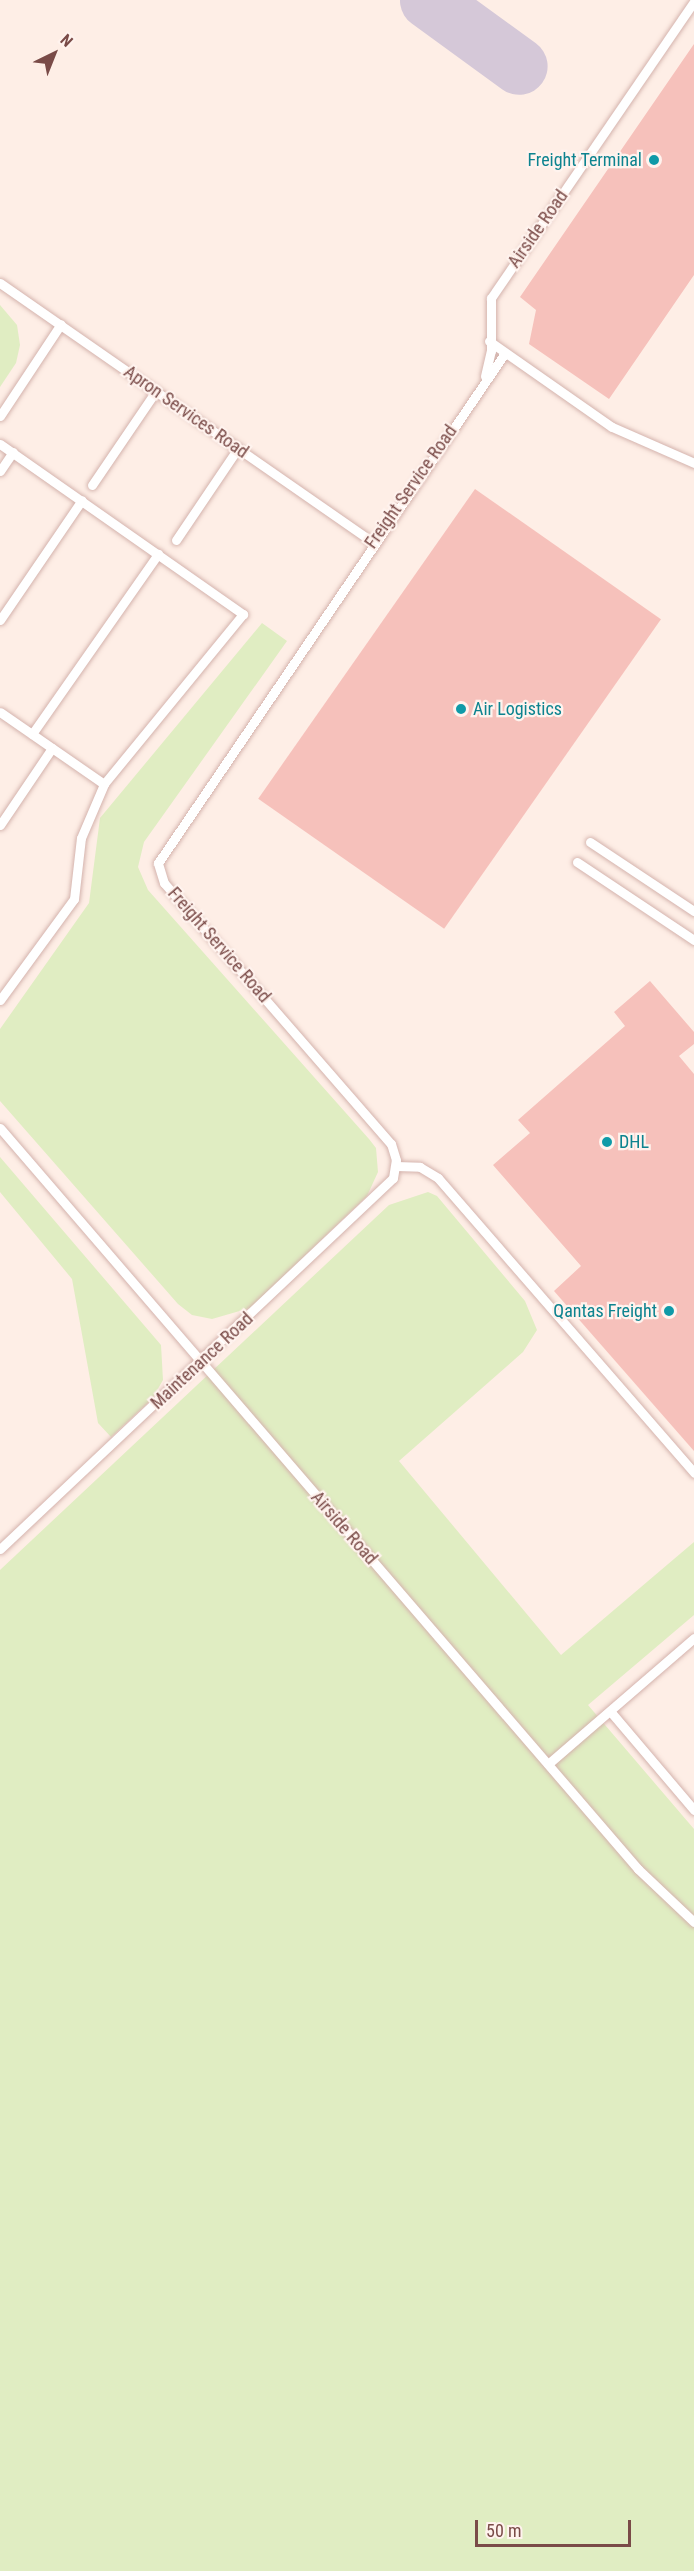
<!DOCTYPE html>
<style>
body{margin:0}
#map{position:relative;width:694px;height:2571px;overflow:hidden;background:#feeee6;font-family:"Roboto Condensed",sans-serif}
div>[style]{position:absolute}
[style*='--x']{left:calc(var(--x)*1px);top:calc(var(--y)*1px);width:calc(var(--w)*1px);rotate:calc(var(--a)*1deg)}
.green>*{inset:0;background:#e0edc2}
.taxiway>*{height:57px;margin:-28.5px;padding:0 28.5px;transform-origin:28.5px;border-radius:28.5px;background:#d5c8d8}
.building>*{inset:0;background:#f6c1bb;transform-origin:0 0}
.roads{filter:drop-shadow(0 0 2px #d4b3ad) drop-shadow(0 0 2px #d4b3ad)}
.lane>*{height:9px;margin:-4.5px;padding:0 4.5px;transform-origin:4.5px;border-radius:4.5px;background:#fff}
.dots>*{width:16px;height:16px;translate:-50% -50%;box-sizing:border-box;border:3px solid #fff3ee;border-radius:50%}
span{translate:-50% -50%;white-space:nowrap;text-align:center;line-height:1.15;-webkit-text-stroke:4.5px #fff3ee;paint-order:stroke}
.culture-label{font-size:18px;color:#0d838f}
.right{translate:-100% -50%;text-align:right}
.left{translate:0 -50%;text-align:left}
.street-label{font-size:18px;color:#7a4b48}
.north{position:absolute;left:24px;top:24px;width:60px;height:60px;-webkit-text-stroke:4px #fff3ee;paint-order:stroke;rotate:43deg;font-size:16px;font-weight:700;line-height:24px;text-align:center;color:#7a4b48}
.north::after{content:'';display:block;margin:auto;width:21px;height:27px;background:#7a4b48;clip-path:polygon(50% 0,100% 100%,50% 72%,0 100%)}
.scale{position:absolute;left:475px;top:2520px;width:156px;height:27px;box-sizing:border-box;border:3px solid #7a4b48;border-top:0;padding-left:8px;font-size:18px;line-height:21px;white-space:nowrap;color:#7a4b48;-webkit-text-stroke:4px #fff3ee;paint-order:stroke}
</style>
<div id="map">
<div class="green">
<div style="clip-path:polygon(0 305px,17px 325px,20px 345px,16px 363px,0 387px)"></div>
<div style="clip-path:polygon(262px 623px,287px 641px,144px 842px,138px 867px,148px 890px,369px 1139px,376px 1148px,378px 1172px,367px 1196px,250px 1308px,212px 1319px,192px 1315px,178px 1304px,0 1101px,0 1029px,89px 903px,100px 818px)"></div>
<div style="clip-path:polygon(0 1157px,161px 1345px,163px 1380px,152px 1399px,111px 1437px,98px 1423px,72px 1279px,0 1192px)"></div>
<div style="clip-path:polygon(428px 1192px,437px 1196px,525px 1301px,537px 1330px,523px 1352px,399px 1461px,561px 1655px,694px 1542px,694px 1615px,588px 1705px,694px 1829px,694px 2571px,0 2571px,0 1570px,389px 1205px)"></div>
</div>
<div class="taxiway">
<div style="--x:428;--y:0;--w:112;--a:36"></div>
</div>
<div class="building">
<div style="clip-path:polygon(694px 44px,694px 275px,609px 399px,529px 344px,536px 310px,520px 297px)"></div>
<div style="left:475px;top:489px;width:227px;height:378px;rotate:35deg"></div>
<div style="clip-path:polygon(650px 981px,694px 1032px,694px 1044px,679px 1056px,694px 1074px,694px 1451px,554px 1291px,581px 1266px,493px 1165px,530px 1133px,518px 1120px,625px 1026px,614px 1012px)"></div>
</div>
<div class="roads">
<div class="lane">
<div style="--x:0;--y:283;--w:454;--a:34.8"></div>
<div style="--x:489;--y:341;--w:150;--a:35"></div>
<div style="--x:612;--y:427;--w:90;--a:23.7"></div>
<div style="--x:485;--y:376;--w:26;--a:-77"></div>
<div style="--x:491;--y:351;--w:53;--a:-90"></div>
<div style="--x:491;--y:298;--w:359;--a:-55.6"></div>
<div style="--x:0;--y:416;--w:110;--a:-56.5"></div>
<div style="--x:0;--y:444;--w:297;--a:35"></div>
<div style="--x:243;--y:614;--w:220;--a:129.3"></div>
<div style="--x:104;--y:784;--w:126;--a:-145.3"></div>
<div style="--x:0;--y:471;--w:23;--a:-56"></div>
<div style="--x:92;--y:485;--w:114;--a:-55.8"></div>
<div style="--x:176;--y:540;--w:111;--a:-56"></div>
<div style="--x:0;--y:620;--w:145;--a:-55.7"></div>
<div style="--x:32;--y:734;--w:220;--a:-55"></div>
<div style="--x:0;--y:825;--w:93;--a:-56"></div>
<div style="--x:590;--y:842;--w:125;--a:33.6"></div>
<div style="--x:577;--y:862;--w:141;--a:33.7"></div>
<div style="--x:0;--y:1000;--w:125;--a:-53.8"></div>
<div style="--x:74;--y:899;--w:61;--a:-83.5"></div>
<div style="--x:81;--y:838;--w:59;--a:-66.9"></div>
<div style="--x:0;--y:1128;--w:978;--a:49.27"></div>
<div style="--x:638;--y:1869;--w:77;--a:43.4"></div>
<div style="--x:396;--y:1166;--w:24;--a:2"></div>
<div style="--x:420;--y:1167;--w:21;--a:31"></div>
<div style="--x:438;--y:1178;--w:391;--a:49"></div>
<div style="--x:0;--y:1549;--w:540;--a:-43.35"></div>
<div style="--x:393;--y:1178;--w:18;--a:-81"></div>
<div style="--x:396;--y:1160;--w:17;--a:-107"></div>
<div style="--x:391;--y:1144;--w:346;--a:-131"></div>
<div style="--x:164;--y:883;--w:21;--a:-107"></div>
<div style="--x:158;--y:863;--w:617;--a:-55.77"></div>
<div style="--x:610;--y:1711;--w:130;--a:49.7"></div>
<div style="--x:548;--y:1764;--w:193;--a:-40.8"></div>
</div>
</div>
<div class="dots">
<div style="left:654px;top:160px;background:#0f9aa8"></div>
<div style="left:461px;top:709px;background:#0f9aa8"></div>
<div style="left:607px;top:1142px;background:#0f9aa8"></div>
<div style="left:669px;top:1311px;background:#0f9aa8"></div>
</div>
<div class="culture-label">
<span class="right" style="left:642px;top:160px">Freight Terminal</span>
<span class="left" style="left:473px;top:709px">Air Logistics</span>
<span class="left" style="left:619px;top:1142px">DHL</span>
<span class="right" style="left:657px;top:1311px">Qantas Freight</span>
</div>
<div class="street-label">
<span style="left:538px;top:229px;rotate:-55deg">Airside Road</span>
<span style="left:186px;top:412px;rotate:35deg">Apron Services Road</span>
<span style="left:411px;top:487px;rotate:-55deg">Freight Service Road</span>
<span style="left:219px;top:945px;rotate:49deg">Freight Service Road</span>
<span style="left:202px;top:1361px;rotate:-43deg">Maintenance Road</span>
<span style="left:344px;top:1528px;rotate:49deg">Airside Road</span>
</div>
<div class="north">N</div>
<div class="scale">50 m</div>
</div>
